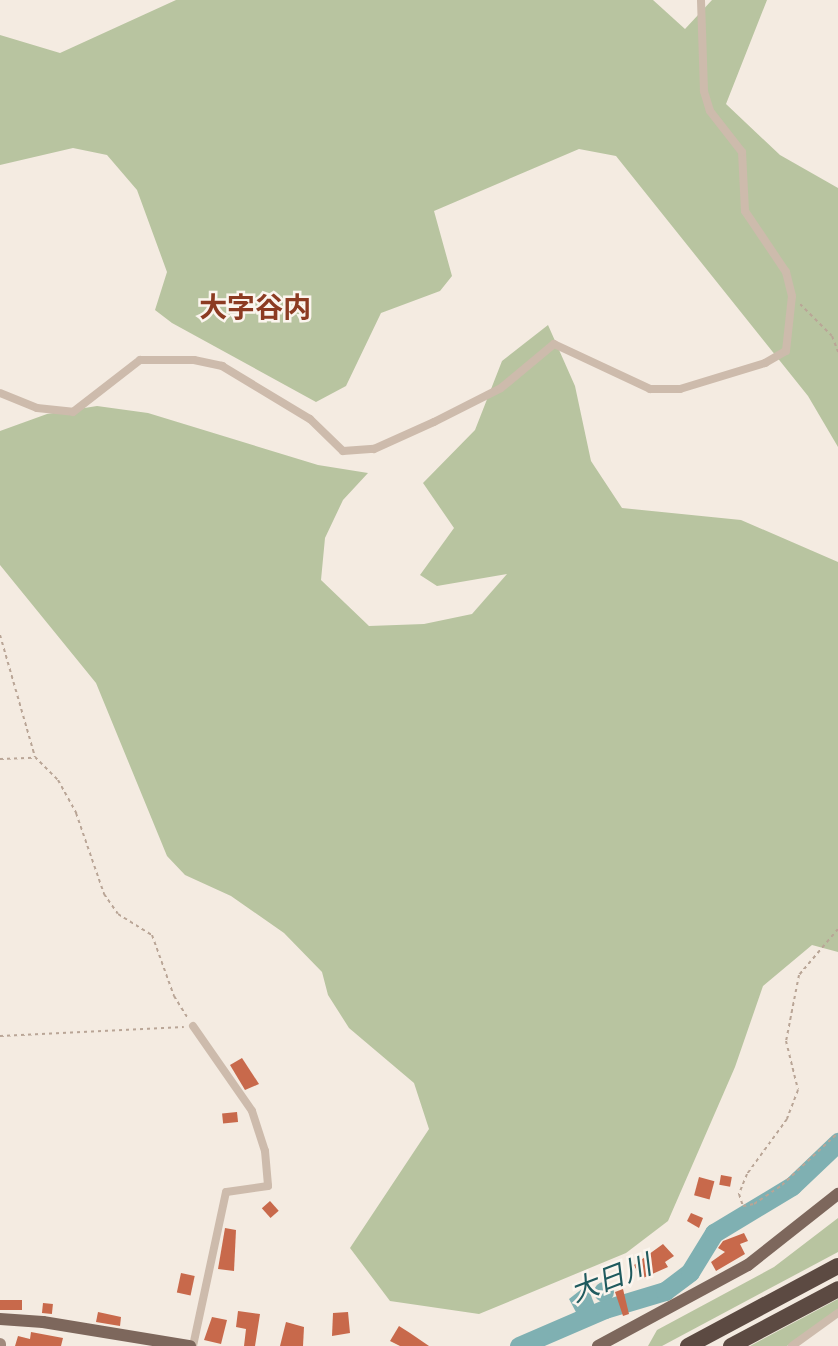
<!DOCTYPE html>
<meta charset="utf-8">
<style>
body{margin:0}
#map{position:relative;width:838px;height:1346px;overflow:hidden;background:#f4ebe1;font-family:Karla,"Noto Sans JP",sans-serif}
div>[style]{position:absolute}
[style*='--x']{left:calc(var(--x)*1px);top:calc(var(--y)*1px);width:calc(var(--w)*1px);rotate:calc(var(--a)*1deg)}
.green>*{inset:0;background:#b8c4a0}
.water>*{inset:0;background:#7fb0b2}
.round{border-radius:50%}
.river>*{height:19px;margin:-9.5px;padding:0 9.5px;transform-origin:9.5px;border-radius:9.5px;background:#7fb0b2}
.building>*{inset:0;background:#c8694b;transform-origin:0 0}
.path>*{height:2px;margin-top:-1px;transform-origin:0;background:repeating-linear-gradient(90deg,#b9a596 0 3.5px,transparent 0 7px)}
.street>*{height:8px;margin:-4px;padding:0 4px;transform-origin:4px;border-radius:4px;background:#cdbbac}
.secondary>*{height:12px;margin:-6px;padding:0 6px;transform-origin:6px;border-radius:6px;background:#a18a7d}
.primary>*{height:12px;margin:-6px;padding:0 6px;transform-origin:6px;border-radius:6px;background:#7d675c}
.highway>*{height:16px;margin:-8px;padding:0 8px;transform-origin:8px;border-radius:8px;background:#5c4a42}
span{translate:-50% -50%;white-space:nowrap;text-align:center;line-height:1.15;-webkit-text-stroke:5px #fbf5ee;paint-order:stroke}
.neighbourhood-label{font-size:28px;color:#8c3b22;font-weight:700}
.water-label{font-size:28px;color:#1f5a5e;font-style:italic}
</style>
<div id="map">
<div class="green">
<div style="clip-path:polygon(176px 0,653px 0,685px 29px,712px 0,767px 0,726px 104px,780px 155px,838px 188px,838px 447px,808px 396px,616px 156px,579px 149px,434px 211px,452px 276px,440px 291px,381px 313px,346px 386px,316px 402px,172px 323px,155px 310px,167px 272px,137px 190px,107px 155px,73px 148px,0 165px,0 35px,60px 53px)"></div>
<div style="clip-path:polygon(548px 325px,575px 386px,591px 461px,622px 508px,741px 520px,838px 562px,838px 952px,812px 945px,763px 986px,735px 1067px,668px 1221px,626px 1253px,479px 1314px,390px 1301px,350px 1248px,429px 1129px,414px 1083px,349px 1028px,328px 995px,322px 972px,284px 933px,231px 896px,185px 875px,167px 856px,96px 683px,0 565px,0 431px,47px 414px,97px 406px,148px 413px,318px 465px,368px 473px,343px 500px,325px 538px,321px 580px,369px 626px,424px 624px,472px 614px,507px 574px,437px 586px,420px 575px,454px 528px,423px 483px,475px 430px,502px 361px)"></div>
<div style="clip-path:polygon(838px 1218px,838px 1252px,662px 1346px,648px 1346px,657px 1330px,774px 1267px)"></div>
<div style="clip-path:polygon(838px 1299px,838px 1310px,787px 1346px,750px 1346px)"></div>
</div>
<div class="water">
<div class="round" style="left:594px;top:1282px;width:20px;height:20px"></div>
<div style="clip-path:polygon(587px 1285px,595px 1306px,577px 1314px,569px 1299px)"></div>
</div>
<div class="river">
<div style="--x:519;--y:1346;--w:94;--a:-23.3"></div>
<div style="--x:605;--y:1309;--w:63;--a:-16.7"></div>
<div style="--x:665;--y:1291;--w:31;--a:-37"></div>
<div style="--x:690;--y:1272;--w:46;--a:-58.4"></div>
<div style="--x:714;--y:1233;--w:91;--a:-31.1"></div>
<div style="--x:792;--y:1186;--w:64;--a:-43.7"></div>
</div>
<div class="building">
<div style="clip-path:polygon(242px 1058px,259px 1084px,245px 1090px,230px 1065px)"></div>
<div style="left:237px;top:1112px;width:10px;height:15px;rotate:84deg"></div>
<div style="left:721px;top:1175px;width:11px;height:10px;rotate:10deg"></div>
<div style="left:699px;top:1177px;width:16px;height:19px;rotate:15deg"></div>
<div style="left:270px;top:1201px;width:13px;height:11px;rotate:48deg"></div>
<div style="clip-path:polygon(691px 1213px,703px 1218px,699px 1228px,687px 1221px)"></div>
<div style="clip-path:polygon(225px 1228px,236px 1230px,234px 1271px,218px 1269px)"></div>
<div style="clip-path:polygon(744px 1233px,748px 1241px,740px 1244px,745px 1254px,716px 1271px,711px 1262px,725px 1252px,718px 1248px,723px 1241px)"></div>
<div style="clip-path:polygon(663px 1244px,674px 1256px,665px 1262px,668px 1267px,641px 1279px,634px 1265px)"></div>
<div style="left:181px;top:1273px;width:14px;height:20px;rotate:12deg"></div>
<div style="clip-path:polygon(623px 1289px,629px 1314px,623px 1316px,615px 1292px)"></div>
<div style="left:0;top:1300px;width:22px;height:10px"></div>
<div style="left:43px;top:1303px;width:10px;height:10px;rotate:6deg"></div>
<div style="clip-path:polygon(238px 1311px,260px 1314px,255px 1346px,244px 1346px,246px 1329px,236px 1327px)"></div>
<div style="clip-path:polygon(98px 1312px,121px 1317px,120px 1326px,96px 1322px)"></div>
<div style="clip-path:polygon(348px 1312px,350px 1333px,332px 1336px,333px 1313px)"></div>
<div style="clip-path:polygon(212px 1317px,227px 1320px,221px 1344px,204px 1340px)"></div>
<div style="clip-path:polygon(286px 1322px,304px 1327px,303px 1346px,280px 1346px)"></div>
<div style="clip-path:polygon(399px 1326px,410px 1333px,429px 1346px,400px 1346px,390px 1341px)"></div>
<div style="clip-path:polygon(31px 1332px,63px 1338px,61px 1346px,15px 1346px,18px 1336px,30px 1339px)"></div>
</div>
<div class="path">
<div style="--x:800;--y:304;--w:45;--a:45"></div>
<div style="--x:832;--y:336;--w:17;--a:69"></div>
<div style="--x:0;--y:635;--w:127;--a:74"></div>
<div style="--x:35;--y:757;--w:33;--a:45"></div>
<div style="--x:58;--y:780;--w:38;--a:61"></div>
<div style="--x:76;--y:813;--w:86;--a:70.9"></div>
<div style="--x:104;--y:894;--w:24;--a:55"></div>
<div style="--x:118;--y:914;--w:40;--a:32"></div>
<div style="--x:152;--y:935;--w:65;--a:70.2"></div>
<div style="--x:174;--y:996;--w:25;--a:58"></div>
<div style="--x:0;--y:759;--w:34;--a:-2"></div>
<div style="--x:838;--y:929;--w:60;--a:130.3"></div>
<div style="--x:799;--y:975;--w:67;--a:101.1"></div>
<div style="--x:786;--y:1041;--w:50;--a:76.2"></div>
<div style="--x:798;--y:1090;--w:31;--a:111"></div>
<div style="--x:787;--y:1119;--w:68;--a:126"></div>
<div style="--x:747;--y:1174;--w:22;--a:112"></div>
<div style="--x:739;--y:1194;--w:13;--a:72"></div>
<div style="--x:743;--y:1206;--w:11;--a:-10"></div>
<div style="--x:754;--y:1204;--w:34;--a:-34"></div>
<div style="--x:782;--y:1185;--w:76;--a:-42.9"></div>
<div style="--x:0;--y:1036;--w:184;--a:-2.8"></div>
</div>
<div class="street">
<div style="--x:0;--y:393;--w:40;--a:22"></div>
<div style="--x:37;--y:408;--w:36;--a:6"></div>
<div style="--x:73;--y:412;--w:85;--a:-37.8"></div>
<div style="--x:140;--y:360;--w:54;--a:0"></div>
<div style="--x:194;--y:360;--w:29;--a:12"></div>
<div style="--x:222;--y:366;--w:103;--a:31.1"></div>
<div style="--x:310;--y:419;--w:46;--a:44.1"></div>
<div style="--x:343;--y:451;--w:31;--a:-4"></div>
<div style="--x:374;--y:449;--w:66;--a:-24.2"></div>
<div style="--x:434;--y:422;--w:75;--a:-26.9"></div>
<div style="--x:501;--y:388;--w:69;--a:-39.7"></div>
<div style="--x:554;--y:344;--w:106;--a:25.1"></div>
<div style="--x:650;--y:389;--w:30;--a:0"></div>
<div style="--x:680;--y:389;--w:89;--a:-17"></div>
<div style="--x:765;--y:363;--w:24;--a:-30"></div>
<div style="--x:786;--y:351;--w:55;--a:-83.8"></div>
<div style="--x:792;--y:296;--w:25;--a:-104"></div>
<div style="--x:786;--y:272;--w:73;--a:-123.9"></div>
<div style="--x:745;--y:211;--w:59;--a:-92.9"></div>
<div style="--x:742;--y:152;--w:52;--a:-128"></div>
<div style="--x:710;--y:111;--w:21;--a:-107"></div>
<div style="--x:704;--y:91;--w:91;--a:-91.9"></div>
<div style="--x:193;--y:1026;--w:103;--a:55.2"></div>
<div style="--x:252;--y:1111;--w:42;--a:72"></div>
<div style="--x:265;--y:1151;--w:35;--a:85"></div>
<div style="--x:268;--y:1186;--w:42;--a:171.9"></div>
<div style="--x:226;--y:1192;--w:157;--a:102.1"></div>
<div style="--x:792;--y:1346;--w:57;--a:-35.7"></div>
</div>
<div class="secondary">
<div style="--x:0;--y:1344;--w:2;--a:90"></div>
</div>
<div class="primary">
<div style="--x:0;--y:1319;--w:43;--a:4"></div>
<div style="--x:43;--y:1322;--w:149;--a:9.3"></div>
<div style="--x:598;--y:1346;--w:170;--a:-28.4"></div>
<div style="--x:748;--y:1265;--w:115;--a:-38.3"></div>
</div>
<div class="highway">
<div style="--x:688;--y:1346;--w:170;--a:-28.1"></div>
<div style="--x:731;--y:1346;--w:121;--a:-28"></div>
</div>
<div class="neighbourhood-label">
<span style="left:255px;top:308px">大字谷内</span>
</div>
<div class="water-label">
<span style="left:611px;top:1279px;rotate:-21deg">大日川</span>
</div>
</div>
